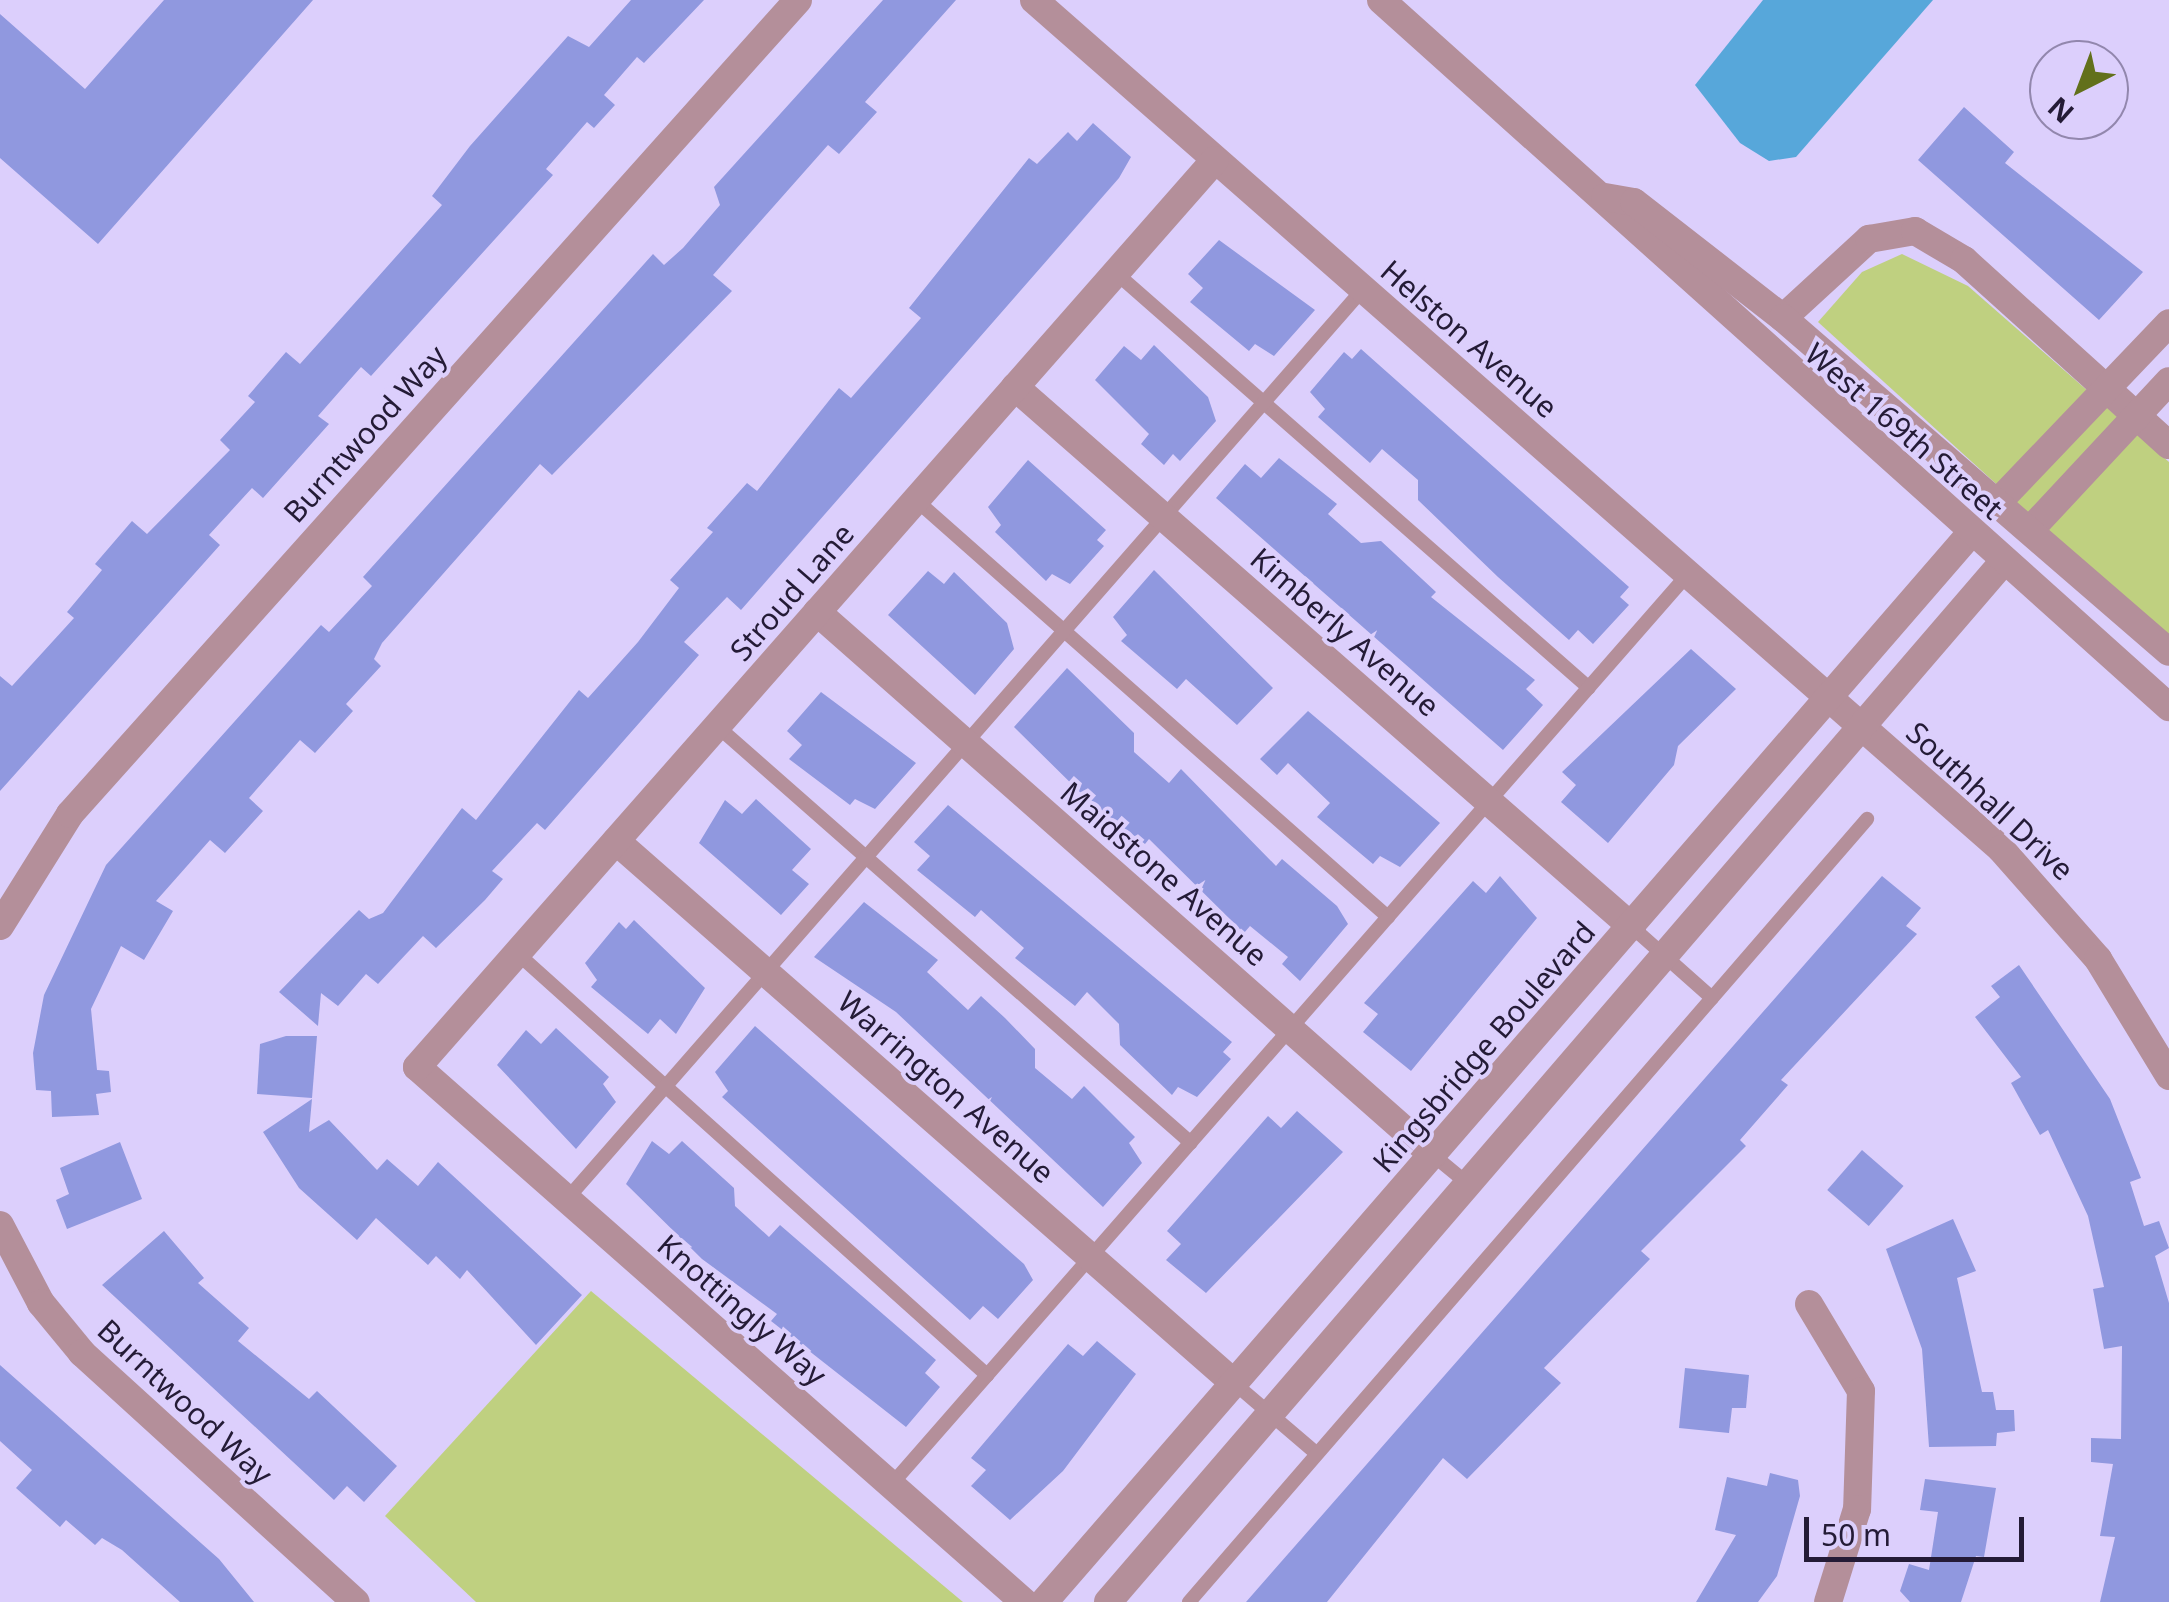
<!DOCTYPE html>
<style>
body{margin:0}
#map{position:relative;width:2169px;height:1602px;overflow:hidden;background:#dccffc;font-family:"Noto Sans",sans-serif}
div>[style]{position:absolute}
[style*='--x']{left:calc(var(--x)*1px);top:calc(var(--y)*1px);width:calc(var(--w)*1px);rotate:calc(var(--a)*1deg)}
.green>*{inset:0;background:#bfd080}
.water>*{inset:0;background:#57a7da}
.building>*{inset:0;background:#9098df;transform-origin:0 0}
.service>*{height:14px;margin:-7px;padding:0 7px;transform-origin:7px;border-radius:7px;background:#b48f9a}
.minor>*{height:28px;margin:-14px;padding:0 14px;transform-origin:14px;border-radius:14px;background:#b48f9a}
.tertiary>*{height:28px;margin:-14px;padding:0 14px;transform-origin:14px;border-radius:14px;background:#b48f9a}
span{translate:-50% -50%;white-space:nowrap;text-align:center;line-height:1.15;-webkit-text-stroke:8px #dccffc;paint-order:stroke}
.street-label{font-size:30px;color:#241b36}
.north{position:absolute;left:2029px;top:40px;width:100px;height:100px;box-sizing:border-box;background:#dccffc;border:2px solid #9287ad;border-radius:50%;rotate:222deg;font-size:28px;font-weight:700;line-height:40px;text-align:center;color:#241b36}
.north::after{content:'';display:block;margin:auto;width:35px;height:45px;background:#62701b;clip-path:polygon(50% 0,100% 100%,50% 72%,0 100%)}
.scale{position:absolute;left:1804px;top:1517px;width:220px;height:45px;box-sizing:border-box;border:5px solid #241b36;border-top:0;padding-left:12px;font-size:30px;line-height:35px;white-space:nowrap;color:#241b36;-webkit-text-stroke:8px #dccffc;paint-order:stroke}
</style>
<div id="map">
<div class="green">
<div style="clip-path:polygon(1902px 254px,1968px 286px,2169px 462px,2169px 641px,1818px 322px,1862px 272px)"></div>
<div style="clip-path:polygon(591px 1291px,963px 1602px,476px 1602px,385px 1516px)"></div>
</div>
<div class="water">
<div style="clip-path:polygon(1763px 0,1933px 0,1796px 157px,1769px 161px,1740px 143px,1695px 85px)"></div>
</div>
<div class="building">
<div style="clip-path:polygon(164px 0,313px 0,98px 244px,0 158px,0 14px,85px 89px)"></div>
<div style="clip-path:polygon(631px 0,704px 0,644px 63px,637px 57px,604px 95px,615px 105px,594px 128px,587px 122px,546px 169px,553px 175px,371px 376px,361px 367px,318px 416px,329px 424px,263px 498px,252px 488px,209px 535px,220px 545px,0 791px,0 676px,12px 686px,74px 618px,67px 612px,102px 570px,95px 564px,132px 521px,147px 534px,230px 450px,220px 440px,255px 402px,248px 396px,286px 352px,300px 364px,361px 296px,442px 205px,432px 196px,470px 146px,568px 36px,589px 47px)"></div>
<div style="clip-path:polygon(883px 0,956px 0,865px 102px,877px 112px,839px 154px,828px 145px,713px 275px,732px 291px,552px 475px,540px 464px,382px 643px,374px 659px,381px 666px,346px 704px,353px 711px,315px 753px,300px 740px,249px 798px,263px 811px,225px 853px,210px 840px,156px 901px,173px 911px,144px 960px,121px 946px,91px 1009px,97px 1070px,109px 1071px,111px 1092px,96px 1094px,99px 1115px,52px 1117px,51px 1091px,36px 1090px,33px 1053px,44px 995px,106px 865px,321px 625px,329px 632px,372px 586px,363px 577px,653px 254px,664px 265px,683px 248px,720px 205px,714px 187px)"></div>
<div style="clip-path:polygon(1964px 107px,2014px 152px,2005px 163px,2143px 272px,2099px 320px,1918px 160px)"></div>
<div style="clip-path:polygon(1093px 123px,1131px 157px,1119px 178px,741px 610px,727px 597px,684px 642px,699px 655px,545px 830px,537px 823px,492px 871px,503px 879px,485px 900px,436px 948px,423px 936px,378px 984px,366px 974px,338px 1006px,321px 993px,318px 1026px,279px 992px,359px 910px,369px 919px,383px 913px,462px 808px,476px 820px,579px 690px,588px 698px,638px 642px,679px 588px,670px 580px,713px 532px,707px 528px,747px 483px,757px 491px,839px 388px,851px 398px,921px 318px,909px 308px,1029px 158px,1037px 164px,1068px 132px,1077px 141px)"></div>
<div style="clip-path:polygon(1219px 240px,1315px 310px,1274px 356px,1255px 344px,1249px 351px,1190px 302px,1203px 288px,1188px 274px)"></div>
<div style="clip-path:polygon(1154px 345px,1208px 397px,1216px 421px,1180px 461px,1173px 454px,1164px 465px,1141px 444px,1149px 434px,1095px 380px,1124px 346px,1141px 360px)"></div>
<div style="clip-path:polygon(1361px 349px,1629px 587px,1620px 597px,1629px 605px,1593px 644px,1578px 630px,1569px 640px,1498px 577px,1418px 500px,1418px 480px,1382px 449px,1370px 463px,1318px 417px,1325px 409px,1310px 392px,1344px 352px,1352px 359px)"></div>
<div style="clip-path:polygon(1279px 458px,1337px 504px,1328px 514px,1361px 543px,1381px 541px,1436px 592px,1431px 597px,1535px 680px,1526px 689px,1543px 705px,1503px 750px,1216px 498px,1245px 464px,1261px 478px)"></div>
<div style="clip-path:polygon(1028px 460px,1106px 530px,1097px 540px,1104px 546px,1070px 584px,1052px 574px,1046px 581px,995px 532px,1001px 525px,988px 507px)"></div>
<div style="clip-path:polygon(1154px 570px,1273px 688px,1237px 725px,1186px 679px,1177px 689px,1121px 641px,1127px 635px,1113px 617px)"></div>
<div style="clip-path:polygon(928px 571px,944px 584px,954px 572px,1007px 623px,1014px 649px,975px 695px,888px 615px)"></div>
<div style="clip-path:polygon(1691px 649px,1736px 689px,1678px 746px,1674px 765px,1608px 843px,1561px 802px,1576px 785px,1562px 772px)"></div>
<div style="clip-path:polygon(1067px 668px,1134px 733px,1134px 752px,1169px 783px,1181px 769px,1276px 866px,1282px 859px,1337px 906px,1348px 924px,1300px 981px,1282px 964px,1288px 957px,1250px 926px,1244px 933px,1149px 839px,1145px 844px,1090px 802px,1014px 727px)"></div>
<div style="clip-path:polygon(821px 692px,916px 763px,875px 809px,855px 799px,850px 805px,789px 759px,802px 745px,787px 731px)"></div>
<div style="clip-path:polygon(1308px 711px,1440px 823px,1400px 867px,1380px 856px,1373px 864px,1317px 817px,1330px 803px,1288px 763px,1277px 775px,1260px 759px)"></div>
<div style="clip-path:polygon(756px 799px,811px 849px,792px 870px,809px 884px,781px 915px,699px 843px,725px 800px,742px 814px)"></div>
<div style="clip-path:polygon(948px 805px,1232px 1042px,1223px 1052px,1231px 1059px,1197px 1097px,1178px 1087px,1172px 1095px,1120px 1045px,1119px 1024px,1087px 992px,1075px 1006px,1015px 958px,1024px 948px,981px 910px,975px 917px,917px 870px,930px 856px,914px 842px)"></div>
<div style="clip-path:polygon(1500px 876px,1537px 918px,1411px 1071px,1363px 1032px,1378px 1014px,1364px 1003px,1473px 881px,1486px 893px)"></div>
<div style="clip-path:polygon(1882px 876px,1921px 908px,1906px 926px,1917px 934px,1781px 1080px,1788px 1085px,1740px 1140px,1746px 1146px,1641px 1251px,1650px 1259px,1544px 1368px,1561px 1383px,1467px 1479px,1443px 1458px,1327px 1602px,1246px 1602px)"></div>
<div style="clip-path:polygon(864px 902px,938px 960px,927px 972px,968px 1010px,981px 996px,1005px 1018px,1035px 1049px,1035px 1068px,1072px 1099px,1084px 1086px,1135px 1137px,1129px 1143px,1142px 1163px,1103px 1207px,896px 1012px,814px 957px)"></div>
<div style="clip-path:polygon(634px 920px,705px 988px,676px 1034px,660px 1019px,648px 1034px,591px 987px,597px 980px,585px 963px,619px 922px,626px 929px)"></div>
<div style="clip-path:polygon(2019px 965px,2110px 1099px,2141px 1178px,2130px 1182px,2144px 1226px,2159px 1221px,2169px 1248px,2155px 1256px,2169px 1303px,2169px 1602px,2100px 1602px,2115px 1537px,2100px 1536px,2113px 1464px,2091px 1462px,2091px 1438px,2121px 1439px,2122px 1346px,2104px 1349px,2093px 1289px,2104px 1287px,2088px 1216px,2048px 1130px,2040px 1135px,2011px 1083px,2021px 1077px,1975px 1017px,2000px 997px,1991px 986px)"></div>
<div style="clip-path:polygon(755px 1026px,1024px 1264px,1033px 1280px,998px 1319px,983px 1306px,970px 1320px,722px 1097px,728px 1091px,715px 1072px)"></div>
<div style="clip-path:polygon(556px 1028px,609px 1077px,603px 1084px,616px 1102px,576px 1149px,497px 1065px,526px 1030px,541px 1044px)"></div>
<div style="clip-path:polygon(286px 1036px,317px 1036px,312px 1098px,257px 1094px,260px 1044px)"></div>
<div style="clip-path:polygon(312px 1099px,309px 1132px,329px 1120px,377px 1170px,387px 1159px,418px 1186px,438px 1162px,582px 1295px,536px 1345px,467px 1270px,460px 1279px,436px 1256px,428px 1265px,376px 1218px,357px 1240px,299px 1188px,263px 1132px)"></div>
<div style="clip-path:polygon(1297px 1111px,1343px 1152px,1206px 1293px,1166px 1260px,1181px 1244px,1167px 1231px,1268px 1116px,1281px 1128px)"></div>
<div style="clip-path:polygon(652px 1141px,669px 1154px,682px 1141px,734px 1188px,735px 1206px,769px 1237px,780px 1225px,936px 1360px,925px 1373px,940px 1387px,906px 1427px,771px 1321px,777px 1314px,702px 1259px,626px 1184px)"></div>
<div style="clip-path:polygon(120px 1142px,142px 1199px,67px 1229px,56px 1200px,69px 1194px,60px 1168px)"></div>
<div style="left:1862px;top:1150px;width:55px;height:53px;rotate:41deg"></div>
<div style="clip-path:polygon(1953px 1219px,1976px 1271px,1957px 1278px,1982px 1392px,1993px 1392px,1996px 1410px,2014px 1410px,2015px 1431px,1997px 1433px,1996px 1446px,1929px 1447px,1922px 1349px,1886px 1249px)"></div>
<div style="clip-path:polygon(164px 1231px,204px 1278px,198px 1283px,249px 1328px,238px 1341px,309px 1399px,317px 1391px,397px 1466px,364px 1502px,347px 1486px,334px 1500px,102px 1285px)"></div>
<div style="clip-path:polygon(1097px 1341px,1136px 1374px,1063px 1471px,1010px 1520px,971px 1486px,986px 1470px,971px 1458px,1068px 1344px,1083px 1356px)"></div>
<div style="clip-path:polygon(0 1365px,219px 1559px,254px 1602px,180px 1602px,122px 1550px,102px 1538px,95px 1545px,66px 1520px,60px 1527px,16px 1488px,32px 1470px,0 1441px)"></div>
<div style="clip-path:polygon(1685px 1368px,1749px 1375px,1746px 1408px,1732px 1408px,1729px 1433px,1679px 1428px)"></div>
<div style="clip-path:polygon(1770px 1473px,1798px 1480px,1800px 1496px,1777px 1576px,1758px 1602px,1696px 1602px,1736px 1535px,1715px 1530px,1727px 1477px,1767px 1486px)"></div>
<div style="clip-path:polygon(1925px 1479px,1996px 1488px,1984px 1557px,1976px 1556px,1961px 1602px,1910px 1602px,1900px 1591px,1909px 1564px,1929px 1570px,1938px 1512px,1920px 1510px)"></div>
</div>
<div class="service">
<div style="--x:1116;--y:273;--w:629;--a:41.26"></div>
<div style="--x:916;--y:500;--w:630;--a:41.46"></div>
<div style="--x:717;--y:726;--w:631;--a:41.34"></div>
<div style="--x:1632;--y:927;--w:107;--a:41.6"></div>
<div style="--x:517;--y:953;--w:632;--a:41.92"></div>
<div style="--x:1433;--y:1155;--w:45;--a:39.6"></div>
<div style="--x:567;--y:1199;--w:1209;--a:-48.82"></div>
<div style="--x:1234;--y:1383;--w:108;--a:40.5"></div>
<div style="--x:891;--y:1485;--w:1209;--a:-48.82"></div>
<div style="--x:1189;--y:1602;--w:1036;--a:-49.11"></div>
</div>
<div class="minor">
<div style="--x:1034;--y:0;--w:1287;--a:41.28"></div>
<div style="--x:2001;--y:849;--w:147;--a:48.6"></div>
<div style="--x:2098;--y:959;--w:137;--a:58.7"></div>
<div style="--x:1783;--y:318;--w:117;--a:-42.6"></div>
<div style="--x:1869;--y:239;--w:47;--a:-9.9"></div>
<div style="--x:1915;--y:231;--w:57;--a:30.6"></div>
<div style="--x:1964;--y:260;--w:276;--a:42.1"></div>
<div style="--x:1015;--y:387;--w:820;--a:41.19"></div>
<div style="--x:1999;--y:501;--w:246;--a:-46.3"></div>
<div style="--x:2031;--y:529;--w:202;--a:-47"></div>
<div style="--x:817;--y:612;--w:821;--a:41.4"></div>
<div style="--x:616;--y:841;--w:822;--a:41.25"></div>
<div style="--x:0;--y:926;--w:132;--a:-58"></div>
<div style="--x:70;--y:814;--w:1092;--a:-48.19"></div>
<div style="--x:0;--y:1225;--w:88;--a:62.3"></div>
<div style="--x:41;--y:1303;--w:65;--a:50.6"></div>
<div style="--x:82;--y:1353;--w:370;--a:42.3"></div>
<div style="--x:1809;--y:1304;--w:101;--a:59.1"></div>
<div style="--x:1861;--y:1391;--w:118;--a:91.9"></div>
<div style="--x:1857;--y:1509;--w:97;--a:107.3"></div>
<div style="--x:1024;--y:1602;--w:809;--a:-138.61"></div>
<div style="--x:417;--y:1067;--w:1208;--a:-48.66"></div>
<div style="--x:1044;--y:1602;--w:1415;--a:-49.07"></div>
<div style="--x:1108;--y:1602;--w:1373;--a:-49.28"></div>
</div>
<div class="tertiary">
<div style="--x:1381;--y:0;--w:1059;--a:41.9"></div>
<div style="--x:1605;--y:197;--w:29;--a:10"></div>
<div style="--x:1634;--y:202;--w:189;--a:37.9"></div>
<div style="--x:1783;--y:318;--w:510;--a:40.87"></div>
</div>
<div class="street-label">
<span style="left:1469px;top:339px;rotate:41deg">Helston Avenue</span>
<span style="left:1904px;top:431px;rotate:41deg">West 169th Street</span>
<span style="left:365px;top:434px;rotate:-48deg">Burntwood Way</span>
<span style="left:792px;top:592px;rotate:-49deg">Stroud Lane</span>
<span style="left:1345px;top:632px;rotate:41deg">Kimberly Avenue</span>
<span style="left:1990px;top:801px;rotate:43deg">Southhall Drive</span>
<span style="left:1164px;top:874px;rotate:41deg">Maidstone Avenue</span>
<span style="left:1484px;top:1047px;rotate:-49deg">Kingsbridge Boulevard</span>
<span style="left:946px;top:1087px;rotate:41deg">Warrington Avenue</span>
<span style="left:742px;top:1310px;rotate:41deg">Knottingly Way</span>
<span style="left:185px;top:1402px;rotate:43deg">Burntwood Way</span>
</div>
<div class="north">N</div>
<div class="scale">50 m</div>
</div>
